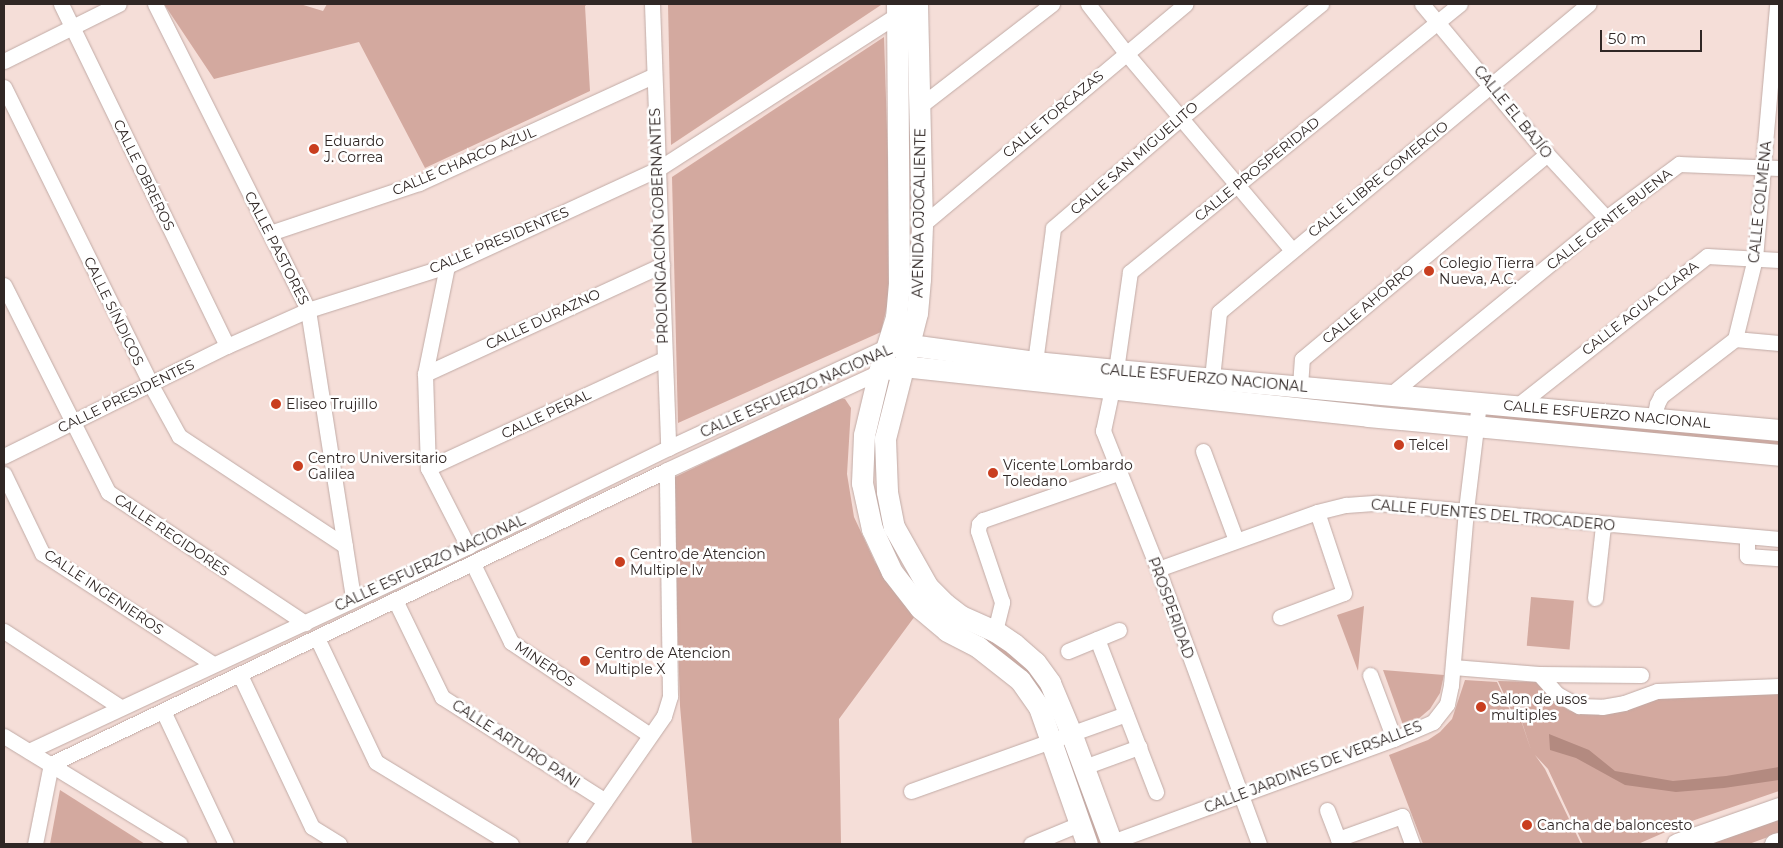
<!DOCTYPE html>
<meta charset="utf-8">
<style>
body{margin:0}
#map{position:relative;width:1783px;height:848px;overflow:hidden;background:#f5ded8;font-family:Montserrat,sans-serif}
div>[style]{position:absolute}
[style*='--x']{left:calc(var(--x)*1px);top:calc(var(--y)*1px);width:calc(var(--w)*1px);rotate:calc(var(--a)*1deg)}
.green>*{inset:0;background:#d3a99f;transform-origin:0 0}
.water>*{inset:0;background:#b38a80}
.roads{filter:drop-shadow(0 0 1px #c1aba6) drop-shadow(0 0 1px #c1aba6)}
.street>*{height:15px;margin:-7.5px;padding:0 7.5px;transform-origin:7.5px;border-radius:7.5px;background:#fff}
.secondary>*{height:21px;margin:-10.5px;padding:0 10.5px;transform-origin:10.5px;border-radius:10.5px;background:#fff}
.dots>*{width:14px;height:14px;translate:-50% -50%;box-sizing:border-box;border:2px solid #fff;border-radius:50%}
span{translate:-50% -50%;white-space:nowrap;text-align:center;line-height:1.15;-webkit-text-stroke:5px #fff;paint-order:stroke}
.street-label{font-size:14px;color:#302725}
.poi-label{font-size:14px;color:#302725}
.left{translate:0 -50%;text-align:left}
.frame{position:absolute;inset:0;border:5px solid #302725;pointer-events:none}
.scale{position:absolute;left:1600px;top:30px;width:102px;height:22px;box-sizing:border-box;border:2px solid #302725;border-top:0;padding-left:6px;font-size:15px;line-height:18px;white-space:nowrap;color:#302725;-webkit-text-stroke:4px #fff;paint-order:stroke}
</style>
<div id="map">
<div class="green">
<div style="clip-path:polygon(164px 4px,300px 4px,323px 11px,327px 4px,587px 4px,585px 6px,590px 91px,425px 168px,359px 42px,214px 79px)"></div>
<div style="clip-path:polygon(668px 4px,881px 4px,881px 5px,671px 145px)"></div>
<div style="clip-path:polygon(884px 37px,892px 285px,881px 332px,678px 423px,672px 177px)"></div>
<div style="clip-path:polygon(839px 398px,845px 399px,851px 408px,847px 474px,854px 517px,875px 562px,915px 616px,839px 719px,841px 844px,692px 844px,680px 706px,673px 478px)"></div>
<div style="left:1485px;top:409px;width:295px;height:14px;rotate:5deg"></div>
<div style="left:1531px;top:597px;width:43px;height:49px;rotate:5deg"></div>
<div style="clip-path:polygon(1364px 606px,1358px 671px,1337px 615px)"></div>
<div style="clip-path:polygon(964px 622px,1005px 648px,1034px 671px,1058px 720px,959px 628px)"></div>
<div style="clip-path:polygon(1383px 670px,1444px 675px,1440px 693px,1430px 709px,1417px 720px,1403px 725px)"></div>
<div style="clip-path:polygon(1465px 680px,1497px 682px,1512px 715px,1522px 723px,1531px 750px,1522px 722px,1513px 714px,1498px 681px,1537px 682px,1551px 699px,1570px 711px,1598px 713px,1657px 697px,1779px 693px,1779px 791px,1686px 823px,1638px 844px,1583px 844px,1548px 769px,1535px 755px,1545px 769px,1581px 844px,1423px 844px,1389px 755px,1428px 740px,1440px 732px,1452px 719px)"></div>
<div style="left:1067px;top:740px;width:111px;height:7px;rotate:70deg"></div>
<div style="clip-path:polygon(60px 790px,145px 844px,50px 844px)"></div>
<div style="clip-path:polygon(1779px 817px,1779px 833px,1749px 844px,1702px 844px)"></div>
</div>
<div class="water">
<div style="clip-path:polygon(1549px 734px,1589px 750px,1615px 771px,1673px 781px,1726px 776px,1779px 767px,1779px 780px,1724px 788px,1676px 792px,1625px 785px,1576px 758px,1550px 750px)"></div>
</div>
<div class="roads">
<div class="street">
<div style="--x:61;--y:4;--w:380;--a:64.1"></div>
<div style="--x:155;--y:4;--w:342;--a:63.4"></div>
<div style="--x:308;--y:310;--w:292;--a:81.1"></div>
<div style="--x:652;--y:4;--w:444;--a:87.9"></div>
<div style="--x:1088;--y:4;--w:62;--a:52.2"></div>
<div style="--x:1126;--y:53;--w:258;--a:49.9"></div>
<div style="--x:1422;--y:4;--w:195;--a:50.2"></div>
<div style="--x:1547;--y:154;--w:87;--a:47.3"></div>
<div style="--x:4;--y:61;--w:128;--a:-26.4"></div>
<div style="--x:4;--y:87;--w:332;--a:63.7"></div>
<div style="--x:151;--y:385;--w:58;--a:61.2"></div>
<div style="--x:179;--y:436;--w:199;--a:33.5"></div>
<div style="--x:920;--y:106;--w:167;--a:-37.7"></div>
<div style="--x:922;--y:225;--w:344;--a:-40"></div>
<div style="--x:270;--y:233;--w:157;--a:-18.6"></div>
<div style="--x:419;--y:183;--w:257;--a:-24.6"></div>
<div style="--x:447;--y:266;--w:110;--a:101.5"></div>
<div style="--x:425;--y:374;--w:94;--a:88.2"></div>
<div style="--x:428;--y:468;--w:88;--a:62.9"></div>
<div style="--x:4;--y:285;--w:232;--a:63.3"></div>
<div style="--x:108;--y:492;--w:237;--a:33.6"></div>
<div style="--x:1735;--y:339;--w:83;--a:-76.1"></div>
<div style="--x:1755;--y:258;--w:255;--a:-85"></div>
<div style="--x:1035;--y:362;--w:135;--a:-82.3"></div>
<div style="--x:1053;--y:228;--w:169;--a:-40.7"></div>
<div style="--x:1181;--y:118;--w:181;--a:-39.2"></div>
<div style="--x:425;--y:374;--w:261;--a:-24.7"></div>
<div style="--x:1212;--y:378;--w:66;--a:-83.9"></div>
<div style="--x:1219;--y:312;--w:481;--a:-39.8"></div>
<div style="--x:1300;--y:386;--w:27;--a:-86"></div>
<div style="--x:1302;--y:359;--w:319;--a:-39.9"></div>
<div style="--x:1391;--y:394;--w:278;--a:-39.3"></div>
<div style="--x:1606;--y:218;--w:91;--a:-36.5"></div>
<div style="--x:1679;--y:164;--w:100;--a:2.3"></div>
<div style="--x:1517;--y:406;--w:242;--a:-38.3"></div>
<div style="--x:1707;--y:256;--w:72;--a:3.2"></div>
<div style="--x:1654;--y:418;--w:14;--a:-78"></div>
<div style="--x:1657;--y:404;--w:9;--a:-63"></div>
<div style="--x:1661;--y:396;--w:93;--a:-37.6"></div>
<div style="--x:1735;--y:339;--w:44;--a:5.2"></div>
<div style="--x:1203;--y:451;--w:95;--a:69.7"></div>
<div style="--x:4;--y:456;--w:249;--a:-26.3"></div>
<div style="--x:227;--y:346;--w:89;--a:-24"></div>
<div style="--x:308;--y:310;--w:146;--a:-17.6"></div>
<div style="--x:447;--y:266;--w:232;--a:-24.7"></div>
<div style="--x:658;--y:169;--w:290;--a:-32.8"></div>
<div style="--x:428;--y:468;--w:260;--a:-24.8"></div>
<div style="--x:4;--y:474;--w:88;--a:64.3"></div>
<div style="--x:42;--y:553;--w:204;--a:33"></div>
<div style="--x:1747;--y:537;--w:19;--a:90"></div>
<div style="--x:1747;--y:556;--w:32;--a:4"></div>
<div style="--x:473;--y:564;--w:87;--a:64"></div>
<div style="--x:511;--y:642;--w:167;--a:33.8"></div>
<div style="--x:1158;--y:569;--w:169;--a:-19.7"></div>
<div style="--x:1317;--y:512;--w:30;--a:-14"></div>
<div style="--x:1346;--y:505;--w:31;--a:-4"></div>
<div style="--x:1377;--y:503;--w:404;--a:5.1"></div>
<div style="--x:1595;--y:598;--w:73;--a:-83.7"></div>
<div style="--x:395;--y:600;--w:108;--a:64.1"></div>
<div style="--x:442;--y:697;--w:193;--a:32.5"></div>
<div style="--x:1280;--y:617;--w:68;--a:-20.6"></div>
<div style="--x:1344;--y:593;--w:85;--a:-108.4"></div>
<div style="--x:4;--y:631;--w:139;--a:33.2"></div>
<div style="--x:995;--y:631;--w:30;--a:-76"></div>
<div style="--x:1002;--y:602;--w:75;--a:-108.7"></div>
<div style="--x:978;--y:531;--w:7;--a:-82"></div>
<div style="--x:979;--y:524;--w:6;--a:-45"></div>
<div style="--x:983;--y:520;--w:143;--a:-19.2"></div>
<div style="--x:317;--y:638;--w:137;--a:64.6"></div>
<div style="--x:376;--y:762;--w:158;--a:31.3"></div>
<div style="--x:1097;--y:639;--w:164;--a:68.9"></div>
<div style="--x:1068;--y:651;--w:55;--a:-22.4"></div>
<div style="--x:1453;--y:667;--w:86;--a:4.7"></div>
<div style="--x:1539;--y:674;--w:102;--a:0.6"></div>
<div style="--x:1539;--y:674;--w:27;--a:48"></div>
<div style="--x:1557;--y:694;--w:25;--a:29"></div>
<div style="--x:1579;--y:706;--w:23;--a:2"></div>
<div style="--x:1602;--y:707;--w:22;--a:-10"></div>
<div style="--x:1624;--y:703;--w:35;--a:-20"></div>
<div style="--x:1657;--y:691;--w:122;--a:-2.3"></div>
<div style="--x:240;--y:675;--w:168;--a:64.7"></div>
<div style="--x:312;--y:827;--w:32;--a:32"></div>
<div style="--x:1370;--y:675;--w:68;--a:69.4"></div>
<div style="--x:163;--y:711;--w:147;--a:64.7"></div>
<div style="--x:4;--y:736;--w:206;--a:31.5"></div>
<div style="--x:29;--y:751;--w:485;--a:-25"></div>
<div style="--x:468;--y:546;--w:223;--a:-26.1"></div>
<div style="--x:668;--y:448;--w:242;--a:-24.9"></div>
<div style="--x:1084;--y:767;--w:59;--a:-20"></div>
<div style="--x:911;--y:791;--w:228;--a:-19.7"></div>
<div style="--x:1327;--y:810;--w:36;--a:69"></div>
<div style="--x:1338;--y:839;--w:68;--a:-19.8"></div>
<div style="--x:1402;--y:816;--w:30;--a:70"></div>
<div style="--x:1112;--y:842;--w:300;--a:-20.1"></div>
<div style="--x:1394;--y:739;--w:43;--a:-23.6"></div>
<div style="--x:1433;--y:722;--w:23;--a:-52"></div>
<div style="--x:1447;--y:704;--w:19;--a:-78"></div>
<div style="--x:1451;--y:685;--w:176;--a:-85.1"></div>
<div style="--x:1466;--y:510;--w:109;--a:-83.1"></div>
<div style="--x:35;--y:844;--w:82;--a:-78.7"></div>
<div style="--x:51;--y:764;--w:683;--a:-25.51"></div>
<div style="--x:667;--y:470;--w:234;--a:-24.8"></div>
<div style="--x:575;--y:844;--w:156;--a:-55.2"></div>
<div style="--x:664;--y:716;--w:21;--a:-73"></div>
<div style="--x:670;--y:696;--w:226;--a:-90.8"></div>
<div style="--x:1031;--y:844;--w:52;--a:-22.6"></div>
<div style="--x:1259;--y:844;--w:293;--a:-110.2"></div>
<div style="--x:1158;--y:569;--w:149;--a:-111.7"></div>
<div style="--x:1103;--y:431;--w:62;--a:-78"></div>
<div style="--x:1116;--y:370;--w:99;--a:-81.9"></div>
<div style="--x:1130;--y:272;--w:425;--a:-39.1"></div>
</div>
<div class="secondary">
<div style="--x:897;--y:4;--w:279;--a:89.6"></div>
<div style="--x:899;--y:283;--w:34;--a:95"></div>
<div style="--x:896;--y:317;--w:58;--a:107.2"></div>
<div style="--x:879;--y:372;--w:65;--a:103.4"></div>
<div style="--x:864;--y:435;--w:48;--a:92.4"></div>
<div style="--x:862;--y:483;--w:47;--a:77.7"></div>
<div style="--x:872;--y:529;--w:47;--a:65.1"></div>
<div style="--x:892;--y:572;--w:46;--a:52.1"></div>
<div style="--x:920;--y:608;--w:35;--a:40"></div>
<div style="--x:947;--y:631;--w:35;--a:27"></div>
<div style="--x:978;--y:647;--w:53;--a:38.2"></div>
<div style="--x:1020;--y:680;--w:33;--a:55"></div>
<div style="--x:1039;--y:707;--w:145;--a:70.7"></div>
<div style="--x:917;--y:4;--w:221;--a:88.7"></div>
<div style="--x:922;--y:225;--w:54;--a:92.1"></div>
<div style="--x:920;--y:279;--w:34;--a:95"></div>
<div style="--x:917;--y:313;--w:130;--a:104.3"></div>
<div style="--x:885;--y:439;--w:53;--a:87.8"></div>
<div style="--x:887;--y:492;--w:36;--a:79"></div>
<div style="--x:894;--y:527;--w:69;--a:60.5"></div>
<div style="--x:928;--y:587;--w:24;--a:45"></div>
<div style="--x:945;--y:604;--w:20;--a:37"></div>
<div style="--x:961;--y:616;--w:37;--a:24"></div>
<div style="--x:995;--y:631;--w:23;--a:34"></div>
<div style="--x:1014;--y:644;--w:28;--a:41"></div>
<div style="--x:1035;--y:662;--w:26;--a:54"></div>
<div style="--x:1050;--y:683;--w:54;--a:67.2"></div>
<div style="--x:1071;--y:733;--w:118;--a:69.7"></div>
<div style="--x:896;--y:346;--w:14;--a:-4"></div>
<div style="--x:910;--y:345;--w:126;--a:7.7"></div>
<div style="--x:1035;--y:362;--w:81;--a:5.6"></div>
<div style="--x:1116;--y:370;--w:666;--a:5.17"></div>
<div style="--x:891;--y:369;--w:12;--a:-14"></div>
<div style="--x:903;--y:366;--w:468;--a:6.1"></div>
<div style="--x:1368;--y:416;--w:413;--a:5.4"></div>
<div style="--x:1677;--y:844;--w:108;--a:-19.4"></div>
<div style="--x:1775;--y:844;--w:4;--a:-14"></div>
</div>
</div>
<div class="dots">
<div style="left:314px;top:149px;background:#c93e1f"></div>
<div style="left:1429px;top:271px;background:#c93e1f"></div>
<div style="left:276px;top:404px;background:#c93e1f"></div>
<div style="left:1399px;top:445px;background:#c93e1f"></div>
<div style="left:298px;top:466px;background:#c93e1f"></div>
<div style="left:993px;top:473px;background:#c93e1f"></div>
<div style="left:620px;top:562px;background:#c93e1f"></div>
<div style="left:585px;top:661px;background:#c93e1f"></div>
<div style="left:1481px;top:707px;background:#c93e1f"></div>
<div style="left:1527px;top:825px;background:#c93e1f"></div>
</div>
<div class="street-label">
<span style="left:1513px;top:112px;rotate:51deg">CALLE EL BAJÍO</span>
<span style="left:1053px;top:114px;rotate:-40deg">CALLE TORCAZAS</span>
<span style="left:1134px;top:158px;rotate:-41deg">CALLE SAN MIGUELITO</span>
<span style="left:464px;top:161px;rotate:-23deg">CALLE CHARCO AZUL</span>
<span style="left:1257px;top:169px;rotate:-39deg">CALLE PROSPERIDAD</span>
<span style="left:144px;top:175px;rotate:64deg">CALLE OBREROS</span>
<span style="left:1378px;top:179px;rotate:-39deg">CALLE LIBRE COMERCIO</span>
<span style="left:1760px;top:202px;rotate:-84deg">CALLE COLMENA</span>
<span style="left:919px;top:213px;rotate:-89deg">AVENIDA OJOCALIENTE</span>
<span style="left:1609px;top:219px;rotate:-38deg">CALLE GENTE BUENA</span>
<span style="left:659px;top:226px;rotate:-92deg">PROLONGACIÓN GOBERNANTES</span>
<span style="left:499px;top:240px;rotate:-23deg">CALLE PRESIDENTES</span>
<span style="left:277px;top:248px;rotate:63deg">CALLE PASTORES</span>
<span style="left:1368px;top:304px;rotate:-40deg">CALLE AHORRO</span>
<span style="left:1640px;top:308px;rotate:-38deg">CALLE AGUA CLARA</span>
<span style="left:114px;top:311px;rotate:64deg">CALLE SÍNDICOS</span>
<span style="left:543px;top:319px;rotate:-25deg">CALLE DURAZNO</span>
<span style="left:1204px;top:378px;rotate:5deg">CALLE ESFUERZO NACIONAL</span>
<span style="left:796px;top:391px;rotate:-24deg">CALLE ESFUERZO NACIONAL</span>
<span style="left:126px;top:396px;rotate:-26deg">CALLE PRESIDENTES</span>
<span style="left:546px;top:414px;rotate:-25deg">CALLE PERAL</span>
<span style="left:1607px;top:414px;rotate:5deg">CALLE ESFUERZO NACIONAL</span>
<span style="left:1493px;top:515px;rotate:5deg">CALLE FUENTES DEL TROCADERO</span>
<span style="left:172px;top:535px;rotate:34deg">CALLE REGIDORES</span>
<span style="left:430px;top:563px;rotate:-25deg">CALLE ESFUERZO NACIONAL</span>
<span style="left:104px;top:592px;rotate:34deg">CALLE INGENIEROS</span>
<span style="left:1171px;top:608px;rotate:70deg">PROSPERIDAD</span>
<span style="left:545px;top:664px;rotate:34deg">MINEROS</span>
<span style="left:516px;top:744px;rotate:33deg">CALLE ARTURO PANI</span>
<span style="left:1313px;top:767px;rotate:-21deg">CALLE JARDINES DE VERSALLES</span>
</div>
<div class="poi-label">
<span class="left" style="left:324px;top:149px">Eduardo<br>J. Correa</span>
<span class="left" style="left:1439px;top:271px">Colegio Tierra<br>Nueva, A.C.</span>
<span class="left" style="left:286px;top:404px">Eliseo Trujillo</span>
<span class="left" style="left:1409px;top:445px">Telcel</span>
<span class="left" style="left:308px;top:466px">Centro Universitario<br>Galilea</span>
<span class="left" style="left:1003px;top:473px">Vicente Lombardo<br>Toledano</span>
<span class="left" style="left:630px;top:562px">Centro de Atencion<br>Multiple Iv</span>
<span class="left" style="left:595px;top:661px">Centro de Atencion<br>Multiple X</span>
<span class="left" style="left:1491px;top:707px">Salon de usos<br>multiples</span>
<span class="left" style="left:1537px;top:825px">Cancha de baloncesto</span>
</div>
<div class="frame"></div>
<div class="scale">50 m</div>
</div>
